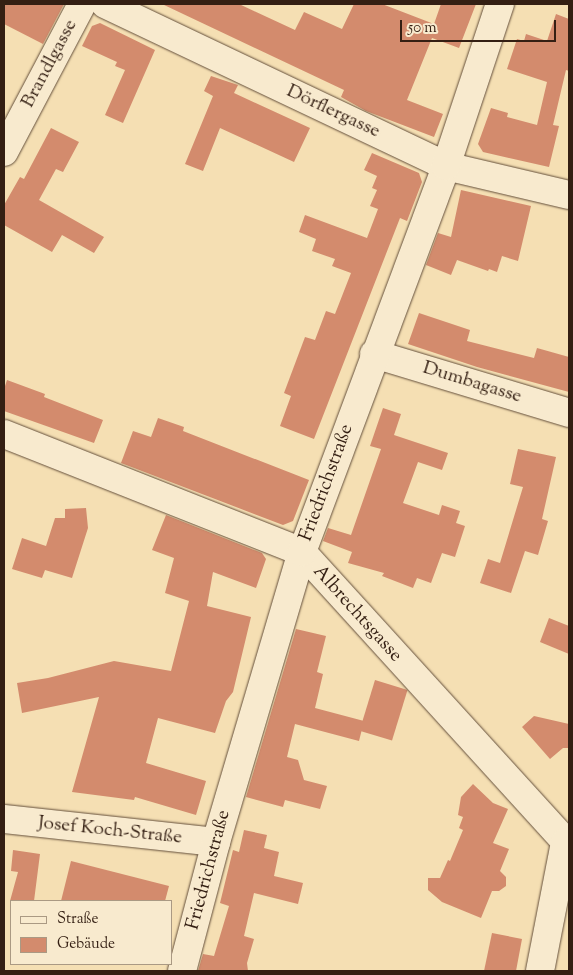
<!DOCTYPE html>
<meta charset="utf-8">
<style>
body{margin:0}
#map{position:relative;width:573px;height:975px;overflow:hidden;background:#f5dfb3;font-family:"Sorts Mill Goudy",serif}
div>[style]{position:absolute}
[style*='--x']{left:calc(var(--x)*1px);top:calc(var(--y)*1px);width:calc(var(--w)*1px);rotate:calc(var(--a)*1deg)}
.building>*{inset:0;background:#d38b6d;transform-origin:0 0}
.roads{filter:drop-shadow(0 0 1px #644f3b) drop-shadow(0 0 1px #644f3b)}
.minor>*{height:28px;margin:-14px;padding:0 14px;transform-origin:14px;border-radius:14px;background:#f8eace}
span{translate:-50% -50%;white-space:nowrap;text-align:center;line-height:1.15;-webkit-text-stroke:4.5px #f8eace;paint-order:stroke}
.street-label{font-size:19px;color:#341f13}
.frame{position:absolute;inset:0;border:5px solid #341f13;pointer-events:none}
.legend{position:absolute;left:10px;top:900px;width:162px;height:65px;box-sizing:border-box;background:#f8eace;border:1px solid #aa9983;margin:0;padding:6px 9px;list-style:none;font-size:15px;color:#341f13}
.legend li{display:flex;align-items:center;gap:10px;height:25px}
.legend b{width:25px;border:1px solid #aa9983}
.scale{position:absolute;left:400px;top:20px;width:156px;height:22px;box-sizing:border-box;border:2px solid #341f13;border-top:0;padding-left:6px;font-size:15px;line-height:18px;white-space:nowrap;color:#341f13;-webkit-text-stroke:4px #f8eace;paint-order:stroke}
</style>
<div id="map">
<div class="building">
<div style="clip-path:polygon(4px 4px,64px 4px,43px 44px,4px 24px)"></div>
<div style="clip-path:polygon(162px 4px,239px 4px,295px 30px,304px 12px,342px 29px,354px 4px,382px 4px,434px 24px,441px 4px,476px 4px,459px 48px,432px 38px,407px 100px,443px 114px,434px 137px,366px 111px,341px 97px,344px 90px)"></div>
<div style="clip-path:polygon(556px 14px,569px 19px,569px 71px,566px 70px,553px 125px,559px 126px,549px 167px,483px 152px,478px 144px,491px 108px,508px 113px,507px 117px,537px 125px,547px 82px,507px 69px,517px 39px,524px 41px,526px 34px,547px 41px)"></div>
<div style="clip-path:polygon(100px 23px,155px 50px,123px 123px,105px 115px,125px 70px,115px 66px,117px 62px,82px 46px,92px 26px)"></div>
<div style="clip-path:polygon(211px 76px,238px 85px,234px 93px,310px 128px,294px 162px,220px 128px,203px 171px,185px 164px,213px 96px,204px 91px)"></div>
<div style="clip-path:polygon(51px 128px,79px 142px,63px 172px,56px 169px,39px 200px,104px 237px,94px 253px,62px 235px,52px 252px,4px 225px,4px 205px,20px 177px,24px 179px)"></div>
<div style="clip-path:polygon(372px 153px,419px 173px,422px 182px,407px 221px,400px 218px,314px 439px,280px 426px,291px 396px,284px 393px,305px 337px,315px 340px,326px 311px,335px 314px,351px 273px,332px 266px,335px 259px,312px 251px,316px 239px,299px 232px,305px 215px,367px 238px,378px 209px,370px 206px,377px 190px,372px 188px,377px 176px,364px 170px)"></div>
<div style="clip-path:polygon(461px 190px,531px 206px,518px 261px,502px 256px,497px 272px,489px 269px,488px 271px,457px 260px,451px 275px,426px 265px,438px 233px,451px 237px)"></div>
<div style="clip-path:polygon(419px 313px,470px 330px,467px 341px,534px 358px,537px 348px,569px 357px,569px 392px,477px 367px,408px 344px)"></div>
<div style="clip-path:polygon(7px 380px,45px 394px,44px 397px,103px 420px,94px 443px,4px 411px,4px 389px)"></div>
<div style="clip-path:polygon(383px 408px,401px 414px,394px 435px,448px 453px,442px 470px,418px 462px,403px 503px,439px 515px,442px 505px,460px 511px,456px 523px,465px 526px,455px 557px,442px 553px,431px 583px,417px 578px,413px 588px,382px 576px,384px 573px,348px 563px,352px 552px,323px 541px,328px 528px,351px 535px,381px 449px,370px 446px)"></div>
<div style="clip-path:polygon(158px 418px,184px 427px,183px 431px,309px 480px,293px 521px,283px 525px,121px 463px,133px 431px,151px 437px)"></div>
<div style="clip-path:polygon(518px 449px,556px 457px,542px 519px,548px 521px,538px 555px,525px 551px,511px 593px,480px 583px,488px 559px,500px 563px,523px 487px,510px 484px)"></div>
<div style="clip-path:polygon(86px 508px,88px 528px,72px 578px,45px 570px,42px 578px,12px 569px,22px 538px,46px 546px,55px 518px,65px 518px,65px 509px)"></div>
<div style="clip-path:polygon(166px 515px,262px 553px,266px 559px,256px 588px,213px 572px,207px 606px,251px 617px,233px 692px,226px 701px,215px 733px,158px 718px,146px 763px,206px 781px,196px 815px,135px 797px,134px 800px,72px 792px,99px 697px,22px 713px,17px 683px,48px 678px,114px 661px,171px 671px,189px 601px,165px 593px,174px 558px,152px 550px)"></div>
<div style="clip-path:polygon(549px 618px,569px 626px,569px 654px,540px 642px)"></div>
<div style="clip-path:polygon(296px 629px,326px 636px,317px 672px,323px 674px,315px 708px,364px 721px,359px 741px,295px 724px,287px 757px,298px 760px,304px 780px,327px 786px,320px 809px,285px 800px,283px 807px,246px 797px)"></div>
<div style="left:375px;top:680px;width:34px;height:53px;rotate:17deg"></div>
<div style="clip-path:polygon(534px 716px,569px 724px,569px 748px,563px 748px,550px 759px,522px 727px)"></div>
<div style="clip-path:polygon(473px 784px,493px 803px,508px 809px,493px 843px,509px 849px,500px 871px,506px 877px,506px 886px,499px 891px,492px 891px,481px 918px,442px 902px,428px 890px,428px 878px,440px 878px,448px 860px,450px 861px,463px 830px,459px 828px,463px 817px,458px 815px,461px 797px)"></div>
<div style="clip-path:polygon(244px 830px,267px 835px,264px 848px,279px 852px,274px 876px,303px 883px,298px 904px,254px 893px,244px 936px,254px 939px,247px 963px,248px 971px,198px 971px,203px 954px,214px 956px,229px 906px,220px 903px,233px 850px,239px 852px)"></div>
<div style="clip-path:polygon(13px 850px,40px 854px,34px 901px,10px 901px,18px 872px,11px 871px)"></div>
<div style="clip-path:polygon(71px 861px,169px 886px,165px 901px,61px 901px)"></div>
<div style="clip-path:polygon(492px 933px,522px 939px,516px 971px,484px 971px)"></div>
</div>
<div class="roads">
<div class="minor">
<div style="--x:105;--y:4;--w:378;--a:25.4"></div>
<div style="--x:446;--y:166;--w:126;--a:13.3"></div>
<div style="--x:4;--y:152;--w:167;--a:-62.2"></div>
<div style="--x:374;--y:354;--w:204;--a:16.8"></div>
<div style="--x:4;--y:434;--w:321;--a:21.6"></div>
<div style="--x:302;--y:552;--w:396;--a:47.7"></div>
<div style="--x:4;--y:819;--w:213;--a:6.2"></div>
<div style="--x:182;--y:971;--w:133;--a:-75.2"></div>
<div style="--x:216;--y:842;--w:302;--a:-73.5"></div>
<div style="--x:302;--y:552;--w:412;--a:-69.5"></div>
<div style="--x:446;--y:166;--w:171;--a:-71.6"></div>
<div style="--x:540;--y:971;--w:131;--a:-79"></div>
</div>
</div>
<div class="street-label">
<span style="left:50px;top:64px;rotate:-62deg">Brandlgasse</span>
<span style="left:333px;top:112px;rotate:25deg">Dörflergasse</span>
<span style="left:472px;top:383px;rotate:17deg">Dumbagasse</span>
<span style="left:327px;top:483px;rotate:-70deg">Friedrichstraße</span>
<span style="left:357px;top:614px;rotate:48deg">Albrechtsgasse</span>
<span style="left:110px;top:831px;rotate:6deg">Josef Koch-Straße</span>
<span style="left:209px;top:870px;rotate:-75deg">Friedrichstraße</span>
</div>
<div class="frame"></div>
<ul class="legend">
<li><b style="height:6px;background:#f8eace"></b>Straße</li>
<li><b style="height:14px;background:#d38b6d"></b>Gebäude</li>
</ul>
<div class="scale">50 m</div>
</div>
